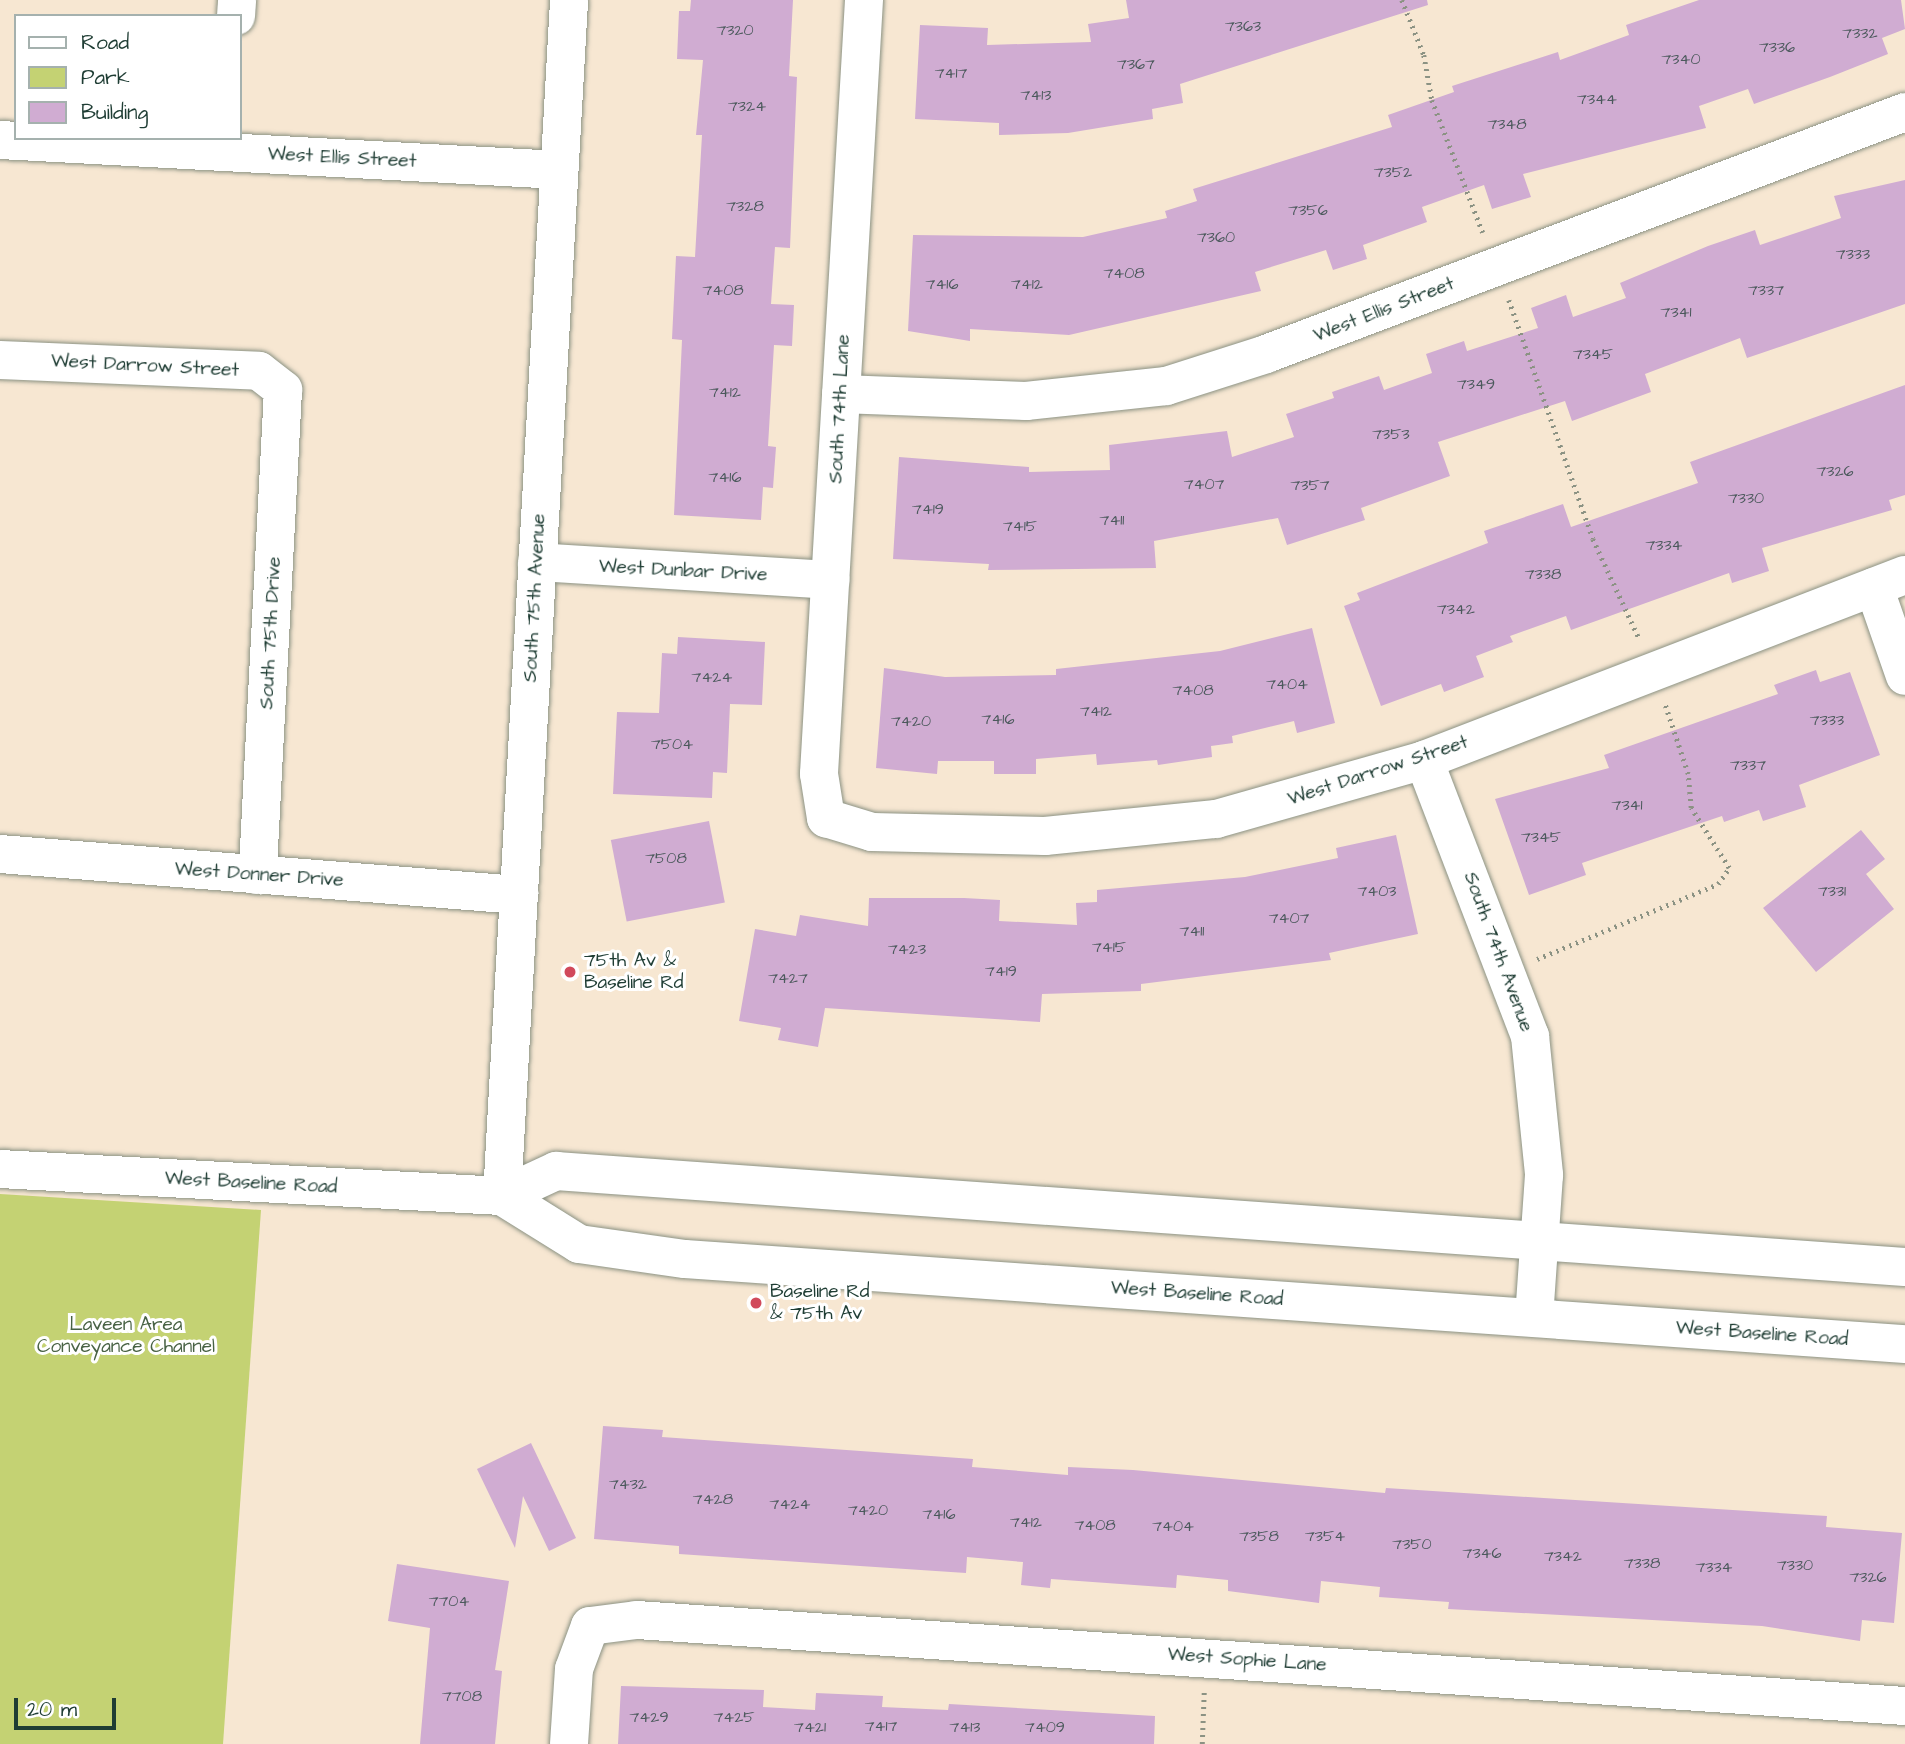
<!DOCTYPE html>
<style>
body{margin:0}
#map{position:relative;width:1905px;height:1744px;overflow:hidden;background:#f7e7d2;font-family:"Architects Daughter",sans-serif}
div>[style]{position:absolute}
[style*='--x']{left:calc(var(--x)*1px);top:calc(var(--y)*1px);width:calc(var(--w)*1px);rotate:calc(var(--a)*1deg)}
.green>*{inset:0;background:#c4d273}
.building>*{inset:0;background:#d0acd2;transform-origin:0 0}
.path>*{height:4.5px;margin-top:-2.25px;transform-origin:0;background:repeating-linear-gradient(90deg,#8b9283 0 2px,transparent 0 7px)}
.roads{filter:drop-shadow(0 0 2px #8b9283) drop-shadow(0 0 2px #8b9283)}
.minor>*{height:38px;margin:-19px;padding:0 19px;transform-origin:19px;border-radius:19px;background:#fff}
.tertiary>*{height:38px;margin:-19px;padding:0 19px;transform-origin:19px;border-radius:19px;background:#fff}
.secondary>*{height:38px;margin:-19px;padding:0 19px;transform-origin:19px;border-radius:19px;background:#fff}
.dots>*{width:19px;height:19px;translate:-50% -50%;box-sizing:border-box;border:4px solid #fff;border-radius:50%}
span{translate:-50% -50%;white-space:nowrap;text-align:center;line-height:1.15;-webkit-text-stroke:6px #fff;paint-order:stroke}
.number-label{font-size:16px;color:#4b595c}
.number-label span{-webkit-text-stroke-width:0}
.street-label{font-size:19px;color:#1f3d34}
.poi-label{font-size:19px;color:#1f3d34}
.left{translate:0 -50%;text-align:left}
.park-label{font-size:19px;color:#486244}
.legend{position:absolute;left:14px;top:14px;width:228px;height:126px;box-sizing:border-box;background:#fff;border:2px solid #a5b1ae;margin:0;padding:9px 12px;list-style:none;font-size:21px;color:#1f3d34}
.legend li{display:flex;align-items:center;gap:14px;height:35px}
.legend b{width:35px;border:2px solid #a5b1ae}
.scale{position:absolute;left:14px;top:1698px;width:102px;height:32px;box-sizing:border-box;border:4px solid #1f3d34;border-top:0;padding-left:9px;font-size:21px;line-height:24px;white-space:nowrap;color:#1f3d34;-webkit-text-stroke:5px #fff;paint-order:stroke}
</style>
<div id="map">
<div class="green">
<div style="clip-path:polygon(0 1194px,261px 1210px,223px 1744px,0 1744px)"></div>
</div>
<div class="building">
<div style="clip-path:polygon(691px 0,793px 0,789px 76px,797px 77px,790px 248px,775px 247px,771px 304px,794px 305px,792px 346px,774px 345px,768px 446px,776px 447px,773px 488px,763px 487px,761px 520px,674px 515px,682px 340px,672px 339px,676px 256px,695px 257px,702px 135px,696px 135px,703px 60px,677px 59px,679px 11px,690px 11px)"></div>
<div style="clip-path:polygon(1126px 0,1427px 0,1428px 5px,1180px 84px,1183px 103px,1152px 109px,1153px 119px,1068px 133px,999px 135px,999px 123px,915px 119px,920px 25px,988px 28px,987px 45px,1091px 42px,1088px 24px,1129px 18px)"></div>
<div style="clip-path:polygon(1699px 0,1901px 0,1905px 29px,1882px 38px,1888px 54px,1830px 77px,1754px 104px,1748px 89px,1699px 106px,1706px 128px,1523px 174px,1531px 197px,1492px 209px,1484px 185px,1422px 207px,1427px 222px,1363px 245px,1367px 259px,1333px 270px,1326px 250px,1255px 272px,1261px 291px,1069px 335px,970px 329px,970px 341px,908px 331px,913px 235px,1083px 237px,1167px 218px,1165px 211px,1197px 201px,1193px 189px,1392px 127px,1388px 115px,1454px 92px,1452px 86px,1558px 52px,1560px 60px,1629px 35px,1626px 25px)"></div>
<div style="clip-path:polygon(1905px 180px,1905px 304px,1747px 358px,1740px 338px,1645px 374px,1651px 392px,1572px 421px,1565px 401px,1438px 442px,1450px 476px,1361px 508px,1365px 520px,1287px 545px,1278px 518px,1154px 541px,1156px 568px,988px 570px,989px 564px,893px 559px,899px 457px,1029px 467px,1029px 472px,1110px 470px,1109px 445px,1227px 431px,1232px 457px,1294px 437px,1286px 414px,1334px 398px,1332px 392px,1379px 376px,1384px 390px,1432px 373px,1426px 354px,1464px 341px,1467px 351px,1538px 328px,1531px 308px,1566px 295px,1573px 317px,1626px 298px,1620px 283px,1708px 246px,1755px 230px,1760px 245px,1841px 218px,1834px 196px)"></div>
<div style="clip-path:polygon(1905px 385px,1905px 495px,1889px 500px,1892px 510px,1762px 548px,1769px 571px,1732px 583px,1729px 573px,1571px 630px,1566px 616px,1510px 636px,1513px 642px,1476px 656px,1484px 677px,1444px 692px,1441px 684px,1381px 706px,1344px 606px,1360px 600px,1357px 593px,1488px 543px,1484px 531px,1563px 504px,1571px 527px,1698px 483px,1690px 462px)"></div>
<div style="clip-path:polygon(1312px 628px,1335px 723px,1297px 733px,1294px 721px,1232px 736px,1233px 743px,1211px 746px,1212px 757px,1158px 765px,1157px 760px,1097px 765px,1096px 754px,1036px 759px,1036px 774px,994px 774px,994px 761px,938px 761px,937px 774px,876px 768px,884px 668px,945px 677px,1056px 675px,1056px 669px,1220px 651px)"></div>
<div style="clip-path:polygon(678px 637px,765px 642px,762px 705px,730px 704px,727px 773px,713px 772px,712px 798px,613px 794px,617px 712px,659px 713px,662px 653px,677px 654px)"></div>
<div style="clip-path:polygon(1816px 670px,1820px 682px,1850px 672px,1880px 755px,1799px 785px,1806px 807px,1763px 821px,1759px 810px,1724px 822px,1722px 816px,1582px 863px,1586px 875px,1529px 895px,1495px 799px,1609px 768px,1604px 755px,1778px 694px,1774px 685px)"></div>
<div style="left:709px;top:821px;width:83px;height:100px;rotate:79deg"></div>
<div style="clip-path:polygon(1861px 830px,1885px 859px,1866px 874px,1894px 909px,1816px 972px,1763px 908px)"></div>
<div style="clip-path:polygon(1396px 835px,1418px 934px,1329px 953px,1331px 960px,1141px 984px,1141px 991px,1042px 994px,1040px 1022px,825px 1008px,818px 1047px,778px 1040px,781px 1028px,739px 1021px,755px 929px,796px 936px,800px 915px,868px 926px,869px 898px,964px 898px,1000px 900px,999px 921px,1077px 925px,1076px 903px,1097px 902px,1097px 890px,1245px 877px,1338px 858px,1336px 848px)"></div>
<div style="clip-path:polygon(603px 1426px,663px 1430px,662px 1437px,973px 1459px,972px 1467px,1068px 1475px,1068px 1467px,1133px 1470px,1385px 1493px,1386px 1488px,1827px 1516px,1826px 1527px,1902px 1533px,1894px 1623px,1862px 1620px,1860px 1641px,1762px 1626px,1448px 1609px,1449px 1602px,1379px 1597px,1380px 1587px,1321px 1581px,1319px 1603px,1228px 1591px,1228px 1580px,1177px 1575px,1176px 1588px,1051px 1579px,1050px 1588px,1021px 1585px,1023px 1562px,967px 1557px,966px 1573px,679px 1554px,679px 1546px,594px 1539px)"></div>
<div style="clip-path:polygon(531px 1443px,576px 1538px,549px 1551px,523px 1496px,515px 1548px,477px 1469px)"></div>
<div style="clip-path:polygon(397px 1564px,509px 1581px,495px 1670px,502px 1671px,495px 1744px,420px 1744px,430px 1628px,388px 1621px)"></div>
<div style="clip-path:polygon(621px 1686px,764px 1690px,763px 1707px,815px 1710px,816px 1693px,883px 1696px,882px 1707px,948px 1710px,949px 1704px,1155px 1716px,1154px 1744px,618px 1744px)"></div>
</div>
<div class="path">
<div style="--x:1402;--y:0;--w:59;--a:68.2"></div>
<div style="--x:1424;--y:55;--w:46;--a:79.9"></div>
<div style="--x:1432;--y:100;--w:142;--a:69"></div>
<div style="--x:1509;--y:300;--w:253;--a:70.6"></div>
<div style="--x:1593;--y:539;--w:109;--a:65.1"></div>
<div style="--x:1537;--y:959;--w:196;--a:-22.5"></div>
<div style="--x:1718;--y:884;--w:19;--a:-55"></div>
<div style="--x:1729;--y:868;--w:71;--a:-122.3"></div>
<div style="--x:1691;--y:808;--w:34;--a:-95"></div>
<div style="--x:1688;--y:774;--w:73;--a:-108.4"></div>
<div style="--x:1202;--y:1744;--w:52;--a:-87.8"></div>
</div>
<div class="roads">
<div class="minor">
<div style="--x:864;--y:0;--w:775;--a:93.33"></div>
<div style="--x:819;--y:774;--w:45;--a:81"></div>
<div style="--x:826;--y:818;--w:48;--a:16.9"></div>
<div style="--x:872;--y:832;--w:173;--a:1.3"></div>
<div style="--x:1045;--y:836;--w:172;--a:-5.7"></div>
<div style="--x:1216;--y:819;--w:216;--a:-15.8"></div>
<div style="--x:1424;--y:760;--w:515;--a:-21.04"></div>
<div style="--x:236;--y:16;--w:16;--a:-86"></div>
<div style="--x:0;--y:360;--w:259;--a:2.4"></div>
<div style="--x:259;--y:371;--w:31;--a:38"></div>
<div style="--x:283;--y:390;--w:486;--a:93"></div>
<div style="--x:841;--y:394;--w:185;--a:2.2"></div>
<div style="--x:1026;--y:401;--w:141;--a:-6.1"></div>
<div style="--x:1166;--y:386;--w:105;--a:-17.7"></div>
<div style="--x:1266;--y:354;--w:683;--a:-20.74"></div>
<div style="--x:537;--y:562;--w:294;--a:3.5"></div>
<div style="--x:1874;--y:587;--w:94;--a:70.8"></div>
<div style="--x:1424;--y:760;--w:296;--a:69"></div>
<div style="--x:1530;--y:1036;--w:140;--a:84.2"></div>
<div style="--x:1544;--y:1175;--w:143;--a:94"></div>
<div style="--x:0;--y:854;--w:521;--a:4.52"></div>
<div style="--x:569;--y:1744;--w:75;--a:-86.2"></div>
<div style="--x:574;--y:1669;--w:46;--a:-69.6"></div>
<div style="--x:590;--y:1626;--w:47;--a:-7.3"></div>
<div style="--x:637;--y:1620;--w:1271;--a:3.88"></div>
</div>
<div class="tertiary">
<div style="--x:0;--y:140;--w:560;--a:3.07"></div>
</div>
<div class="secondary">
<div style="--x:0;--y:1169;--w:503;--a:3.08"></div>
<div style="--x:502;--y:1196;--w:91;--a:31.9"></div>
<div style="--x:579;--y:1244;--w:107;--a:8.1"></div>
<div style="--x:685;--y:1259;--w:1223;--a:3.99"></div>
<div style="--x:502;--y:1196;--w:60;--a:-24.8"></div>
<div style="--x:556;--y:1171;--w:1352;--a:4.07"></div>
<div style="--x:502;--y:1196;--w:1198;--a:-86.79"></div>
</div>
</div>
<div class="dots">
<div style="left:570px;top:972px;background:#d1495b"></div>
<div style="left:756px;top:1303px;background:#d1495b"></div>
</div>
<div class="number-label">
<span style="left:1243px;top:26px">7363</span>
<span style="left:735px;top:30px">7320</span>
<span style="left:1860px;top:33px">7332</span>
<span style="left:1777px;top:47px">7336</span>
<span style="left:1681px;top:59px">7340</span>
<span style="left:1136px;top:64px">7367</span>
<span style="left:951px;top:73px">7417</span>
<span style="left:1036px;top:95px">7413</span>
<span style="left:1597px;top:99px">7344</span>
<span style="left:747px;top:106px">7324</span>
<span style="left:1507px;top:124px">7348</span>
<span style="left:1393px;top:172px">7352</span>
<span style="left:745px;top:206px">7328</span>
<span style="left:1308px;top:210px">7356</span>
<span style="left:1216px;top:237px">7360</span>
<span style="left:1853px;top:254px">7333</span>
<span style="left:1124px;top:273px">7408</span>
<span style="left:942px;top:284px">7416</span>
<span style="left:1027px;top:284px">7412</span>
<span style="left:723px;top:290px">7408</span>
<span style="left:1766px;top:290px">7337</span>
<span style="left:1676px;top:312px">7341</span>
<span style="left:1593px;top:354px">7345</span>
<span style="left:1476px;top:384px">7349</span>
<span style="left:725px;top:392px">7412</span>
<span style="left:1391px;top:434px">7353</span>
<span style="left:1835px;top:471px">7326</span>
<span style="left:725px;top:477px">7416</span>
<span style="left:1204px;top:484px">7407</span>
<span style="left:1310px;top:485px">7357</span>
<span style="left:1746px;top:498px">7330</span>
<span style="left:928px;top:509px">7419</span>
<span style="left:1112px;top:520px">7411</span>
<span style="left:1020px;top:526px">7415</span>
<span style="left:1664px;top:545px">7334</span>
<span style="left:1543px;top:574px">7338</span>
<span style="left:1456px;top:609px">7342</span>
<span style="left:712px;top:677px">7424</span>
<span style="left:1287px;top:684px">7404</span>
<span style="left:1193px;top:690px">7408</span>
<span style="left:1096px;top:711px">7412</span>
<span style="left:998px;top:719px">7416</span>
<span style="left:1827px;top:720px">7333</span>
<span style="left:911px;top:721px">7420</span>
<span style="left:672px;top:744px">7504</span>
<span style="left:1748px;top:765px">7337</span>
<span style="left:1627px;top:805px">7341</span>
<span style="left:1541px;top:837px">7345</span>
<span style="left:666px;top:858px">7508</span>
<span style="left:1377px;top:891px">7403</span>
<span style="left:1832px;top:891px">7331</span>
<span style="left:1289px;top:918px">7407</span>
<span style="left:1192px;top:931px">7411</span>
<span style="left:1109px;top:947px">7415</span>
<span style="left:907px;top:949px">7423</span>
<span style="left:1001px;top:971px">7419</span>
<span style="left:788px;top:978px">7427</span>
<span style="left:628px;top:1484px">7432</span>
<span style="left:713px;top:1499px">7428</span>
<span style="left:790px;top:1504px">7424</span>
<span style="left:868px;top:1510px">7420</span>
<span style="left:939px;top:1514px">7416</span>
<span style="left:1026px;top:1522px">7412</span>
<span style="left:1095px;top:1525px">7408</span>
<span style="left:1173px;top:1526px">7404</span>
<span style="left:1259px;top:1536px">7358</span>
<span style="left:1325px;top:1536px">7354</span>
<span style="left:1412px;top:1544px">7350</span>
<span style="left:1482px;top:1553px">7346</span>
<span style="left:1563px;top:1556px">7342</span>
<span style="left:1642px;top:1563px">7338</span>
<span style="left:1795px;top:1565px">7330</span>
<span style="left:1714px;top:1567px">7334</span>
<span style="left:1868px;top:1577px">7326</span>
<span style="left:449px;top:1601px">7704</span>
<span style="left:462px;top:1696px">7708</span>
<span style="left:649px;top:1717px">7429</span>
<span style="left:734px;top:1717px">7425</span>
<span style="left:881px;top:1726px">7417</span>
<span style="left:810px;top:1727px">7421</span>
<span style="left:965px;top:1727px">7413</span>
<span style="left:1045px;top:1727px">7409</span>
</div>
<div class="street-label">
<span style="left:342px;top:158px;rotate:3deg">West Ellis Street</span>
<span style="left:1384px;top:310px;rotate:-21deg">West Ellis Street</span>
<span style="left:145px;top:366px;rotate:3deg">West Darrow Street</span>
<span style="left:840px;top:409px;rotate:-87deg">South 74th Lane</span>
<span style="left:683px;top:571px;rotate:3deg">West Dunbar Drive</span>
<span style="left:535px;top:598px;rotate:-87deg">South 75th Avenue</span>
<span style="left:271px;top:633px;rotate:-87deg">South 75th Drive</span>
<span style="left:1378px;top:771px;rotate:-18deg">West Darrow Street</span>
<span style="left:259px;top:875px;rotate:4deg">West Donner Drive</span>
<span style="left:1498px;top:952px;rotate:70deg">South 74th Avenue</span>
<span style="left:251px;top:1183px;rotate:3deg">West Baseline Road</span>
<span style="left:1197px;top:1294px;rotate:4deg">West Baseline Road</span>
<span style="left:1762px;top:1334px;rotate:4deg">West Baseline Road</span>
<span style="left:1247px;top:1660px;rotate:4deg">West Sophie Lane</span>
</div>
<div class="poi-label">
<span class="left" style="left:584px;top:972px">75th Av &amp;<br>Baseline Rd</span>
<span class="left" style="left:770px;top:1303px">Baseline Rd<br>&amp; 75th Av</span>
</div>
<div class="park-label">
<span style="left:126px;top:1336px">Laveen Area<br>Conveyance Channel</span>
</div>
<ul class="legend">
<li><b style="height:9px;background:#fff"></b>Road</li>
<li><b style="height:19px;background:#c4d273"></b>Park</li>
<li><b style="height:19px;background:#d0acd2"></b>Building</li>
</ul>
<div class="scale">20 m</div>
</div>
